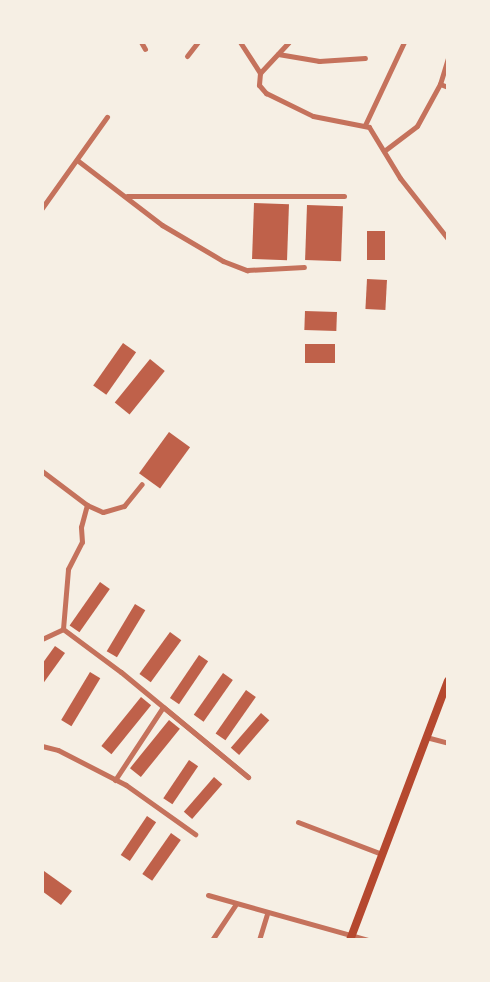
<!DOCTYPE html>
<style>
body{margin:0}
#map{position:relative;width:490px;height:982px;overflow:hidden;background:#f6efe4;font-family:"Golos Text",sans-serif}
div>[style]{position:absolute}
[style*='--x']{left:calc(var(--x)*1px);top:calc(var(--y)*1px);width:calc(var(--w)*1px);rotate:calc(var(--a)*1deg)}
.building>*{inset:0;background:#bf614a;transform-origin:0 0}
.minor>*{height:5px;margin:-2.5px;padding:0 2.5px;transform-origin:2.5px;border-radius:2.5px;background:#c5725c}
.secondary>*{height:8px;margin:-4px;padding:0 4px;transform-origin:4px;border-radius:4px;background:#b5482f}
span{translate:-50% -50%;white-space:nowrap;text-align:center;line-height:1.15;-webkit-text-stroke:6px #f6efe4;paint-order:stroke}
.frame{position:absolute;inset:0;border:44px solid #f6efe4;pointer-events:none}
</style>
<div id="map">
<div class="building">
<div style="left:254px;top:203px;width:35px;height:56px;rotate:2deg"></div>
<div style="left:307px;top:205px;width:36px;height:55px;rotate:2deg"></div>
<div style="left:367px;top:231px;width:18px;height:29px"></div>
<div style="left:367px;top:279px;width:20px;height:30px;rotate:3deg"></div>
<div style="left:305px;top:311px;width:32px;height:19px;rotate:2deg"></div>
<div style="left:123px;top:343px;width:16px;height:52px;rotate:35deg"></div>
<div style="left:305px;top:344px;width:30px;height:19px"></div>
<div style="left:150px;top:359px;width:19px;height:56px;rotate:39deg"></div>
<div style="left:169px;top:432px;width:26px;height:51px;rotate:36deg"></div>
<div style="left:100px;top:582px;width:12px;height:53px;rotate:35deg"></div>
<div style="left:135px;top:604px;width:12px;height:55px;rotate:31deg"></div>
<div style="left:170px;top:632px;width:14px;height:52px;rotate:36deg"></div>
<div style="clip-path:polygon(55px 646px,65px 653px,42px 685px,42px 664px)"></div>
<div style="left:199px;top:655px;width:11px;height:52px;rotate:34deg"></div>
<div style="left:90px;top:672px;width:12px;height:56px;rotate:31deg"></div>
<div style="left:223px;top:673px;width:12px;height:51px;rotate:35deg"></div>
<div style="left:246px;top:690px;width:12px;height:53px;rotate:35deg"></div>
<div style="left:141px;top:697px;width:13px;height:63px;rotate:39deg"></div>
<div style="left:261px;top:713px;width:11px;height:46px;rotate:41deg"></div>
<div style="left:169px;top:720px;width:14px;height:62px;rotate:39deg"></div>
<div style="left:189px;top:760px;width:11px;height:46px;rotate:34deg"></div>
<div style="left:214px;top:777px;width:11px;height:46px;rotate:41deg"></div>
<div style="left:147px;top:816px;width:11px;height:47px;rotate:34deg"></div>
<div style="left:171px;top:833px;width:12px;height:50px;rotate:35deg"></div>
<div style="clip-path:polygon(44px 871px,72px 891px,61px 905px,42px 891px)"></div>
</div>
<div class="minor">
<div style="--x:141;--y:42;--w:8;--a:60"></div>
<div style="--x:240;--y:42;--w:37;--a:57"></div>
<div style="--x:260;--y:73;--w:12;--a:95"></div>
<div style="--x:259;--y:85;--w:11;--a:49"></div>
<div style="--x:266;--y:93;--w:52;--a:26.1"></div>
<div style="--x:313;--y:116;--w:57;--a:11.1"></div>
<div style="--x:369;--y:127;--w:60;--a:58.7"></div>
<div style="--x:400;--y:178;--w:78;--a:51.8"></div>
<div style="--x:278;--y:54;--w:42;--a:9.7"></div>
<div style="--x:319;--y:61;--w:46;--a:-3.7"></div>
<div style="--x:187;--y:56;--w:18;--a:-52"></div>
<div style="--x:448;--y:58;--w:27;--a:107"></div>
<div style="--x:440;--y:84;--w:9;--a:21"></div>
<div style="--x:260;--y:73;--w:42;--a:-46.9"></div>
<div style="--x:365;--y:125;--w:92;--a:-64.8"></div>
<div style="--x:384;--y:151;--w:41;--a:-37.1"></div>
<div style="--x:417;--y:126;--w:48;--a:-61.3"></div>
<div style="--x:77;--y:160;--w:107;--a:37.4"></div>
<div style="--x:162;--y:225;--w:71;--a:30.5"></div>
<div style="--x:223;--y:261;--w:26;--a:21"></div>
<div style="--x:247;--y:270;--w:57;--a:-3"></div>
<div style="--x:127;--y:196;--w:217;--a:0"></div>
<div style="--x:42;--y:208;--w:112;--a:-54.5"></div>
<div style="--x:42;--y:471;--w:56;--a:37.1"></div>
<div style="--x:87;--y:505;--w:17;--a:24"></div>
<div style="--x:103;--y:512;--w:22;--a:-16"></div>
<div style="--x:124;--y:506;--w:28;--a:-51"></div>
<div style="--x:63;--y:629;--w:60;--a:-85.2"></div>
<div style="--x:68;--y:569;--w:30;--a:-63"></div>
<div style="--x:82;--y:542;--w:15;--a:-94"></div>
<div style="--x:81;--y:527;--w:23;--a:-75"></div>
<div style="--x:42;--y:639;--w:23;--a:-25"></div>
<div style="--x:63;--y:629;--w:72;--a:36.6"></div>
<div style="--x:121;--y:672;--w:165;--a:39.6"></div>
<div style="--x:248;--y:777;--w:110;--a:-140.5"></div>
<div style="--x:426;--y:737;--w:23;--a:15"></div>
<div style="--x:42;--y:746;--w:16;--a:14"></div>
<div style="--x:58;--y:750;--w:76;--a:27.2"></div>
<div style="--x:126;--y:785;--w:85;--a:35.4"></div>
<div style="--x:115;--y:780;--w:87;--a:-56.7"></div>
<div style="--x:298;--y:822;--w:90;--a:20.9"></div>
<div style="--x:208;--y:895;--w:166;--a:15.7"></div>
<div style="--x:212;--y:940;--w:43;--a:-56.3"></div>
<div style="--x:259;--y:940;--w:27;--a:-73"></div>
</div>
<div class="secondary">
<div style="--x:350;--y:940;--w:277;--a:-69.3"></div>
</div>
<div class="frame"></div>
</div>
